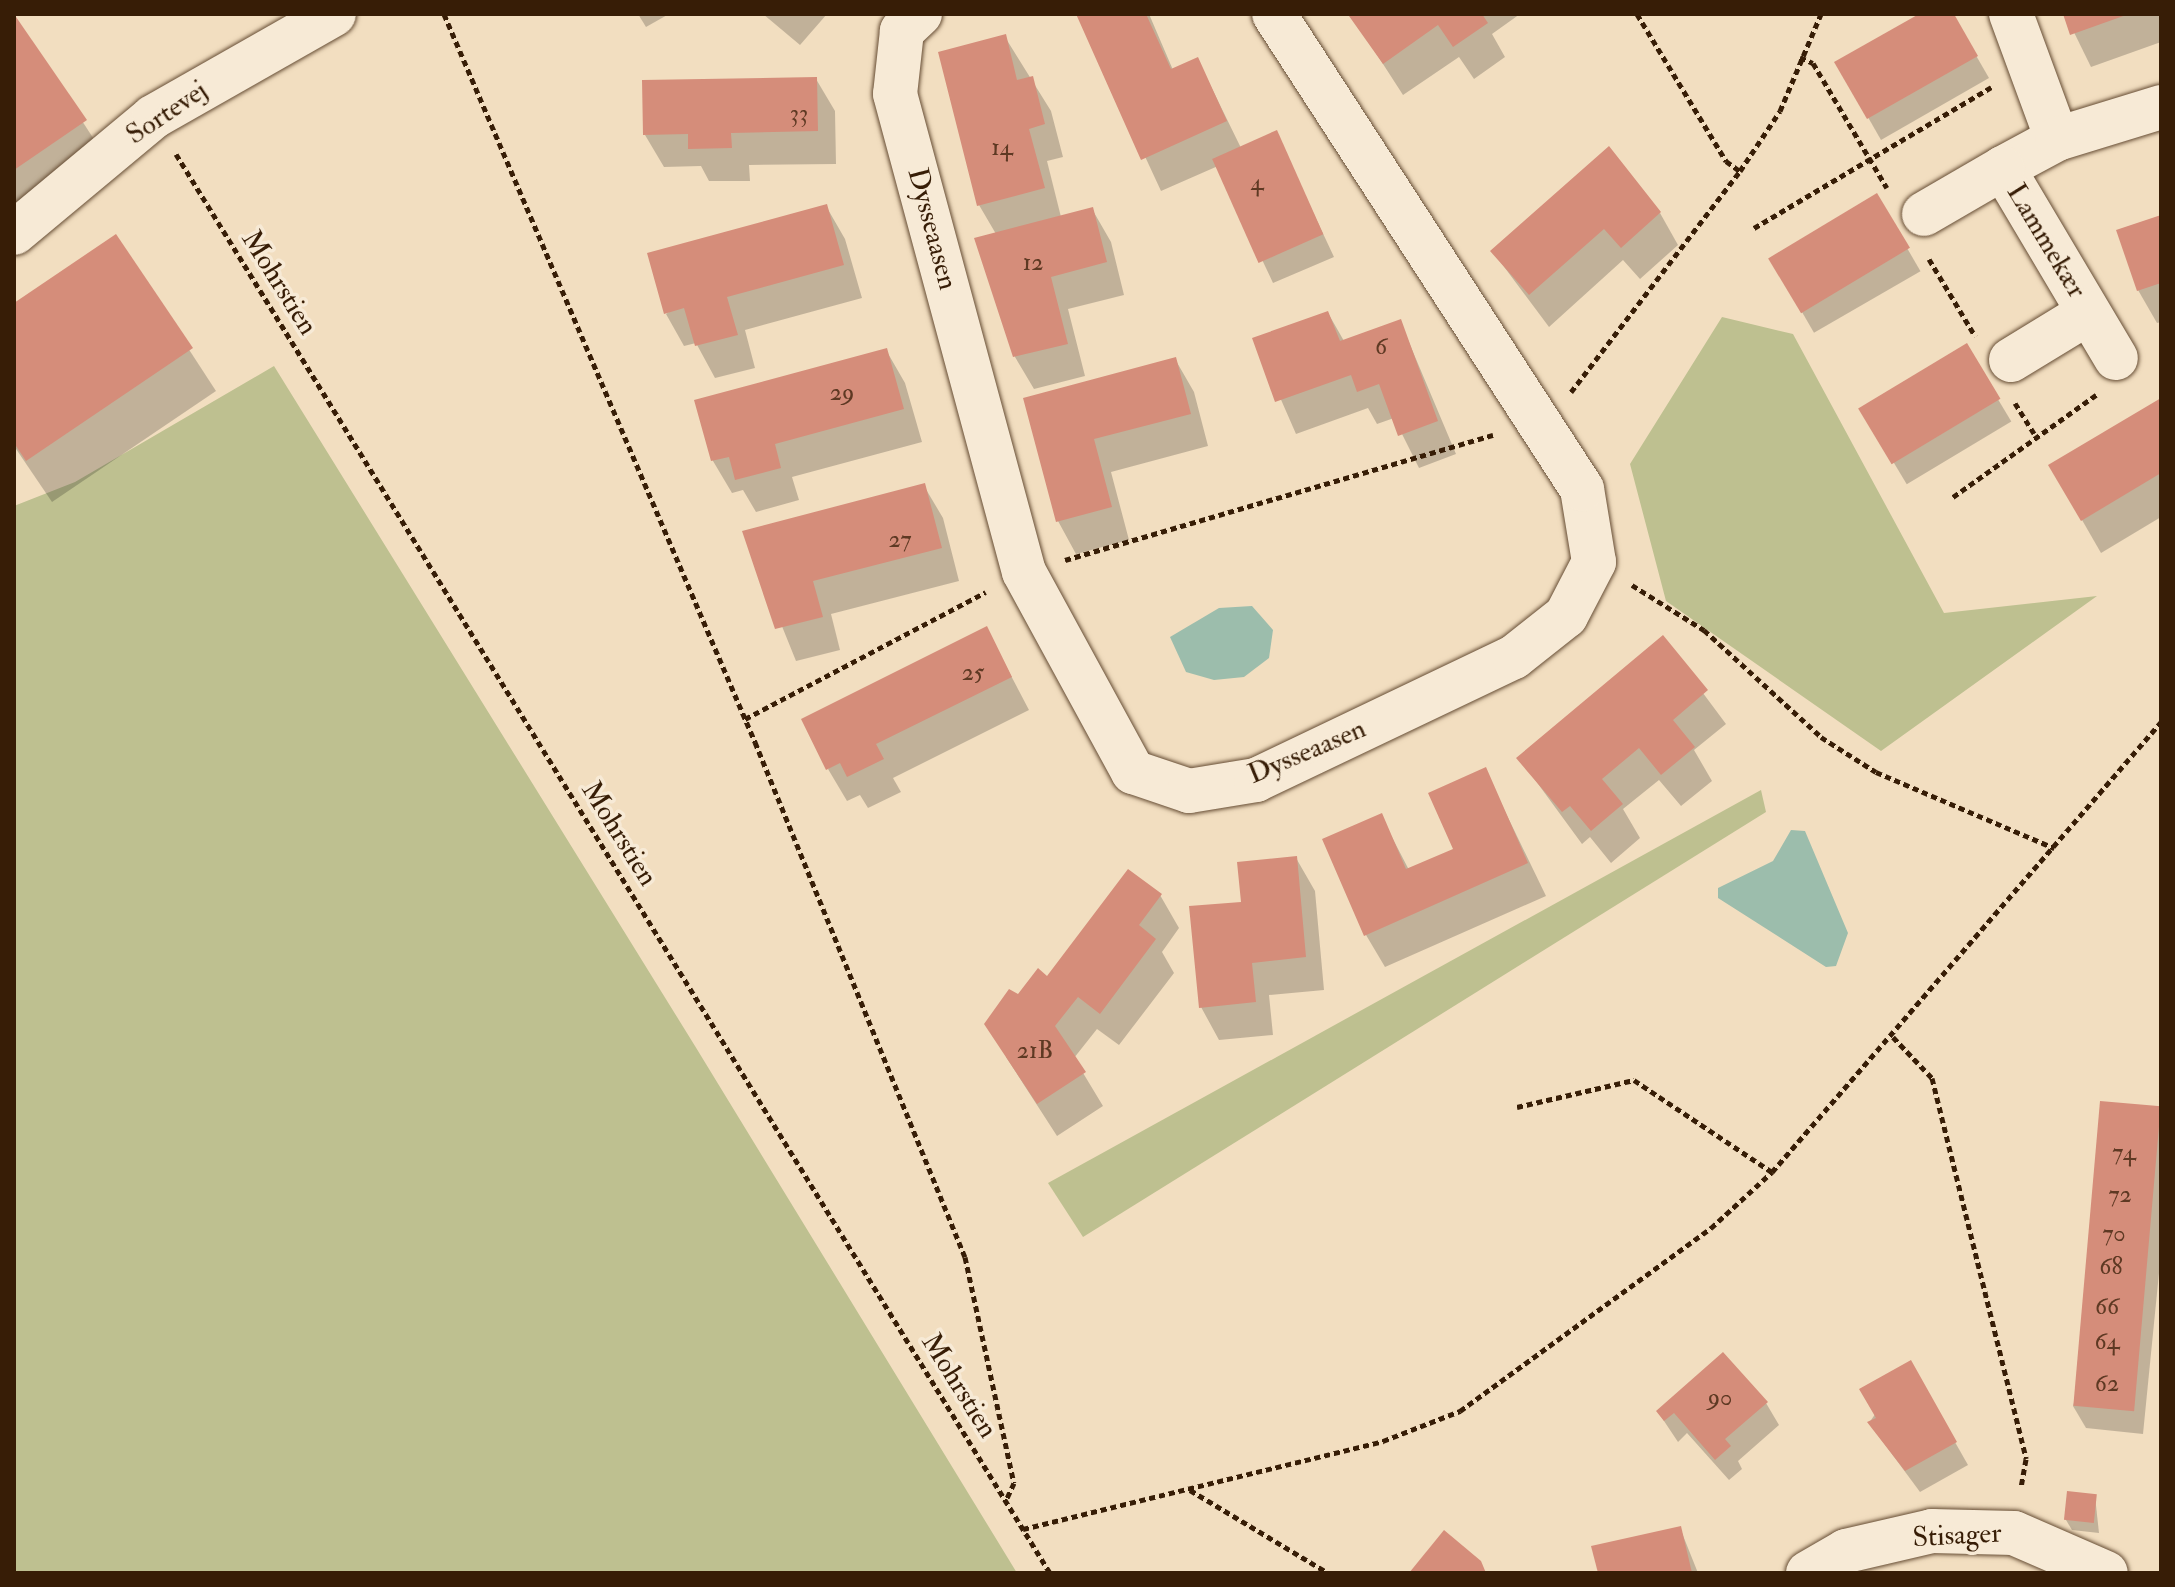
<!DOCTYPE html>
<meta charset="utf-8">
<style>
body{margin:0}
#map{position:relative;width:2175px;height:1587px;overflow:hidden;background:#f2dec0;font-family:"IM FELL Double Pica",serif}
div>[style]{position:absolute}
[style*='--x']{left:calc(var(--x)*1px);top:calc(var(--y)*1px);width:calc(var(--w)*1px);rotate:calc(var(--a)*1deg)}
.green>*{inset:0;background:#bec090}
.water>*{inset:0;background:#9cbdac}
.shadow>*{inset:0;background:#0003;transform-origin:0 0}
.building>*{inset:0;background:#d58d7a;transform-origin:0 0}
.path>*{height:5px;margin-top:-2.5px;transform-origin:0;background:repeating-linear-gradient(90deg,#371d06 0 6px,transparent 0 10px)}
.roads{filter:drop-shadow(0 0 2px #664d34) drop-shadow(0 0 2px #664d34)}
.minor>*{height:44px;margin:-22px;padding:0 22px;transform-origin:22px;border-radius:22px;background:#f7ead6}
span{translate:-50% -50%;white-space:nowrap;text-align:center;line-height:1.15;-webkit-text-stroke:7px #f7ead6;paint-order:stroke}
.number-label{font-size:24px;color:#5e3923}
.number-label span{-webkit-text-stroke-width:0}
.street-label{font-size:28px;color:#371d06}
.frame{position:absolute;inset:0;border:16px solid #371d06;pointer-events:none}
</style>
<div id="map">
<div class="green">
<div style="clip-path:polygon(1722px 317px,1793px 334px,1944px 613px,2097px 596px,1881px 751px,1666px 601px,1630px 464px)"></div>
<div style="clip-path:polygon(274px 366px,695px 1046px,1017px 1573px,14px 1573px,14px 506px,75px 482px)"></div>
<div style="clip-path:polygon(1761px 790px,1766px 812px,1083px 1237px,1048px 1183px)"></div>
</div>
<div class="water">
<div style="clip-path:polygon(1252px 606px,1273px 630px,1269px 658px,1244px 677px,1214px 680px,1186px 672px,1170px 637px,1219px 608px)"></div>
<div style="clip-path:polygon(1791px 830px,1805px 831px,1848px 933px,1836px 966px,1826px 967px,1718px 898px,1718px 888px,1773px 861px)"></div>
</div>
<div class="shadow">
<div style="clip-path:polygon(638px 14px,669px 14px,646px 27px)"></div>
<div style="clip-path:polygon(763px 14px,827px 14px,800px 45px)"></div>
<div style="clip-path:polygon(1079px 14px,1149px 14px,1173px 70px,1198px 60px,1241px 148px,1276px 133px,1334px 257px,1273px 283px,1218px 166px,1161px 191px)"></div>
<div style="clip-path:polygon(1520px 14px,1492px 34px,1505px 57px,1474px 79px,1459px 57px,1403px 95px,1352px 16px)"></div>
<div style="clip-path:polygon(1923px 14px,1952px 14px,1989px 78px,1881px 140px,1837px 63px)"></div>
<div style="clip-path:polygon(2065px 14px,2161px 14px,2161px 42px,2091px 67px)"></div>
<div style="clip-path:polygon(14px 16px,110px 164px,14px 229px)"></div>
<div style="clip-path:polygon(1005px 37px,1051px 111px,1063px 157px,1047px 161px,1061px 217px,1092px 209px,1111px 242px,1124px 295px,1068px 309px,1085px 376px,1034px 389px,1015px 357px,976px 239px,996px 234px,979px 205px)"></div>
<div style="clip-path:polygon(816px 79px,835px 111px,836px 164px,749px 165px,750px 181px,709px 181px,701px 166px,664px 167px,645px 135px)"></div>
<div style="left:1877px;top:196px;width:87px;height:123px;rotate:60deg"></div>
<div style="clip-path:polygon(826px 206px,845px 239px,862px 298px,745px 330px,755px 368px,715px 378px,696px 343px,684px 346px,666px 314px)"></div>
<div style="clip-path:polygon(1660px 213px,1678px 245px,1640px 279px,1623px 260px,1549px 327px,1493px 252px)"></div>
<div style="clip-path:polygon(2161px 217px,2161px 322px,2157px 323px,2138px 290px)"></div>
<div style="clip-path:polygon(115px 236px,216px 391px,52px 502px,14px 446px,14px 305px)"></div>
<div style="clip-path:polygon(1328px 313px,1344px 341px,1400px 321px,1456px 454px,1419px 468px,1394px 418px,1377px 424px,1368px 408px,1296px 434px,1255px 340px)"></div>
<div style="left:1966px;top:346px;width:88px;height:122px;rotate:59deg"></div>
<div style="clip-path:polygon(886px 350px,905px 383px,922px 442px,792px 477px,799px 500px,756px 512px,743px 490px,732px 493px,713px 461px,697px 402px)"></div>
<div style="clip-path:polygon(1175px 359px,1194px 392px,1208px 446px,1111px 472px,1129px 540px,1076px 554px,1058px 521px,1025px 399px)"></div>
<div style="clip-path:polygon(2161px 401px,2161px 517px,2101px 553px,2051px 466px)"></div>
<div style="clip-path:polygon(924px 486px,943px 518px,959px 581px,831px 614px,840px 650px,796px 661px,744px 532px)"></div>
<div style="clip-path:polygon(986px 628px,1029px 710px,893px 778px,901px 792px,868px 808px,860px 795px,847px 801px,828px 769px)"></div>
<div style="clip-path:polygon(1662px 638px,1726px 724px,1694px 750px,1712px 781px,1681px 806px,1659px 780px,1623px 809px,1640px 838px,1611px 863px,1590px 837px,1582px 844px,1519px 758px)"></div>
<div style="clip-path:polygon(1485px 770px,1546px 896px,1385px 967px,1366px 935px,1381px 816px,1409px 870px,1455px 850px)"></div>
<div style="clip-path:polygon(1296px 858px,1315px 891px,1324px 990px,1269px 995px,1273px 1035px,1219px 1040px,1201px 1007px,1243px 904px)"></div>
<div style="clip-path:polygon(1160px 895px,1179px 928px,1162px 952px,1174px 973px,1119px 1045px,1097px 1029px,1074px 1058px,1103px 1106px,1057px 1136px,1006px 1057px,1048px 979px)"></div>
<div style="clip-path:polygon(2160px 1108px,2161px 1253px,2143px 1434px,2086px 1428px,2073px 1406px)"></div>
<div style="clip-path:polygon(1910px 1363px,1968px 1465px,1920px 1492px,1869px 1423px)"></div>
<div style="clip-path:polygon(1766px 1403px,1779px 1425px,1738px 1461px,1742px 1469px,1729px 1480px,1687px 1433px,1678px 1442px,1658px 1412px)"></div>
<div style="clip-path:polygon(2095px 1496px,2099px 1533px,2072px 1530px,2066px 1520px)"></div>
<div style="clip-path:polygon(1680px 1528px,1698px 1573px,1600px 1573px)"></div>
</div>
<div class="building">
<div style="clip-path:polygon(14px 14px,87px 120px,14px 170px)"></div>
<div style="clip-path:polygon(1076px 14px,1146px 14px,1171px 69px,1198px 57px,1227px 121px,1141px 160px)"></div>
<div style="clip-path:polygon(1482px 14px,1488px 23px,1453px 47px,1438px 25px,1383px 64px,1349px 16px)"></div>
<div style="clip-path:polygon(1919px 14px,1954px 14px,1978px 56px,1867px 119px,1834px 62px)"></div>
<div style="clip-path:polygon(2063px 14px,2129px 14px,2070px 35px)"></div>
<div style="clip-path:polygon(1006px 34px,1017px 80px,1033px 76px,1045px 124px,1029px 129px,1045px 188px,977px 206px,938px 52px)"></div>
<div style="clip-path:polygon(817px 77px,818px 131px,731px 133px,732px 148px,688px 149px,688px 134px,643px 135px,642px 80px)"></div>
<div style="left:1277px;top:130px;width:114px;height:71px;rotate:66deg"></div>
<div style="clip-path:polygon(1609px 146px,1661px 212px,1621px 248px,1604px 229px,1529px 295px,1490px 251px)"></div>
<div style="left:1877px;top:193px;width:64px;height:127px;rotate:59deg"></div>
<div style="clip-path:polygon(827px 204px,844px 265px,727px 297px,738px 335px,695px 346px,684px 308px,664px 314px,647px 253px)"></div>
<div style="clip-path:polygon(1093px 207px,1107px 262px,1051px 277px,1068px 344px,1013px 357px,974px 238px)"></div>
<div style="clip-path:polygon(2161px 215px,2161px 283px,2137px 291px,2116px 230px)"></div>
<div style="clip-path:polygon(116px 234px,193px 348px,26px 461px,14px 443px,14px 303px)"></div>
<div style="clip-path:polygon(1328px 311px,1340px 341px,1401px 319px,1438px 421px,1398px 436px,1379px 384px,1357px 392px,1351px 375px,1275px 402px,1252px 338px)"></div>
<div style="left:1967px;top:343px;width:65px;height:127px;rotate:59deg"></div>
<div style="clip-path:polygon(887px 348px,904px 409px,775px 444px,781px 468px,735px 480px,729px 457px,711px 461px,694px 400px)"></div>
<div style="clip-path:polygon(1176px 357px,1191px 414px,1094px 439px,1112px 507px,1056px 522px,1023px 398px)"></div>
<div style="clip-path:polygon(2161px 398px,2161px 473px,2081px 521px,2048px 465px)"></div>
<div style="clip-path:polygon(925px 483px,942px 548px,813px 581px,823px 617px,775px 629px,742px 531px)"></div>
<div style="clip-path:polygon(987px 626px,1012px 677px,876px 744px,884px 759px,847px 777px,840px 763px,826px 770px,801px 719px)"></div>
<div style="clip-path:polygon(1663px 635px,1708px 690px,1673px 720px,1695px 747px,1661px 775px,1639px 748px,1602px 779px,1623px 804px,1591px 831px,1570px 806px,1562px 812px,1516px 758px)"></div>
<div style="clip-path:polygon(1486px 767px,1528px 863px,1364px 936px,1322px 839px,1382px 813px,1406px 869px,1453px 849px,1428px 793px)"></div>
<div style="clip-path:polygon(1297px 856px,1306px 957px,1252px 963px,1256px 1002px,1199px 1008px,1189px 906px,1241px 902px,1237px 862px)"></div>
<div style="clip-path:polygon(1128px 869px,1162px 894px,1139px 925px,1156px 939px,1100px 1014px,1078px 997px,1055px 1026px,1086px 1072px,1037px 1104px,984px 1024px,1009px 989px,1018px 994px,1038px 968px,1047px 976px)"></div>
<div style="left:2100px;top:1101px;width:61px;height:306px;rotate:5deg"></div>
<div style="clip-path:polygon(1723px 1352px,1768px 1402px,1725px 1439px,1731px 1446px,1715px 1460px,1674px 1413px,1664px 1421px,1656px 1411px)"></div>
<div style="clip-path:polygon(1911px 1360px,1957px 1442px,1905px 1471px,1867px 1422px,1876px 1418px,1859px 1389px)"></div>
<div style="left:2067px;top:1491px;width:30px;height:29px;rotate:6deg"></div>
<div style="clip-path:polygon(1681px 1526px,1692px 1573px,1598px 1573px,1591px 1546px)"></div>
<div style="clip-path:polygon(1444px 1530px,1481px 1561px,1486px 1573px,1409px 1573px)"></div>
</div>
<div class="path">
<div style="--x:444;--y:14;--w:792;--a:66.87"></div>
<div style="--x:755;--y:742;--w:556;--a:67.82"></div>
<div style="--x:965;--y:1257;--w:231;--a:77.8"></div>
<div style="--x:1014;--y:1483;--w:19;--a:115"></div>
<div style="--x:1637;--y:14;--w:172;--a:58.8"></div>
<div style="--x:1726;--y:161;--w:17;--a:36"></div>
<div style="--x:1740;--y:171;--w:72;--a:-56.3"></div>
<div style="--x:1780;--y:111;--w:105;--a:-67.1"></div>
<div style="--x:1800;--y:57;--w:14;--a:25"></div>
<div style="--x:1813;--y:63;--w:145;--a:59.4"></div>
<div style="--x:176;--y:154;--w:1667;--a:58.37"></div>
<div style="--x:1754;--y:228;--w:276;--a:-30.7"></div>
<div style="--x:1929;--y:259;--w:90;--a:59.1"></div>
<div style="--x:1571;--y:392;--w:278;--a:-52.6"></div>
<div style="--x:2015;--y:403;--w:36;--a:58"></div>
<div style="--x:1953;--y:497;--w:176;--a:-35.5"></div>
<div style="--x:1065;--y:560;--w:446;--a:-16.3"></div>
<div style="--x:1632;--y:585;--w:85;--a:32"></div>
<div style="--x:1704;--y:630;--w:159;--a:42.4"></div>
<div style="--x:1821;--y:737;--w:65;--a:32.5"></div>
<div style="--x:1876;--y:772;--w:194;--a:23.1"></div>
<div style="--x:745;--y:719;--w:272;--a:-27.8"></div>
<div style="--x:1893;--y:1037;--w:57;--a:46.4"></div>
<div style="--x:1932;--y:1078;--w:392;--a:76.1"></div>
<div style="--x:2026;--y:1459;--w:29;--a:100"></div>
<div style="--x:1517;--y:1107;--w:120;--a:-13"></div>
<div style="--x:1634;--y:1080;--w:166;--a:33.7"></div>
<div style="--x:1190;--y:1490;--w:161;--a:31"></div>
<div style="--x:1023;--y:1529;--w:371;--a:-13.7"></div>
<div style="--x:1383;--y:1441;--w:83;--a:-21.3"></div>
<div style="--x:1460;--y:1411;--w:311;--a:-36.1"></div>
<div style="--x:1711;--y:1228;--w:83;--a:-42.6"></div>
<div style="--x:1772;--y:1172;--w:595;--a:-49.16"></div>
</div>
<div class="roads">
<div class="minor">
<div style="--x:920;--y:14;--w:25;--a:137"></div>
<div style="--x:902;--y:31;--w:63;--a:96.3"></div>
<div style="--x:895;--y:94;--w:495;--a:74.9"></div>
<div style="--x:1024;--y:572;--w:228;--a:61.4"></div>
<div style="--x:1133;--y:772;--w:59;--a:18.7"></div>
<div style="--x:1189;--y:791;--w:68;--a:-9.3"></div>
<div style="--x:1256;--y:780;--w:286;--a:-25.5"></div>
<div style="--x:1514;--y:657;--w:66;--a:-38.3"></div>
<div style="--x:1566;--y:616;--w:61;--a:-62.6"></div>
<div style="--x:1594;--y:562;--w:74;--a:-99.3"></div>
<div style="--x:1582;--y:489;--w:566;--a:-122.96"></div>
<div style="--x:2011;--y:14;--w:133;--a:69.8"></div>
<div style="--x:2057;--y:139;--w:61;--a:151.8"></div>
<div style="--x:2003;--y:168;--w:221;--a:59.3"></div>
<div style="--x:2057;--y:139;--w:109;--a:-17.1"></div>
<div style="--x:1924;--y:214;--w:91;--a:-30.2"></div>
<div style="--x:14;--y:233;--w:181;--a:-39.8"></div>
<div style="--x:153;--y:117;--w:208;--a:-29.6"></div>
<div style="--x:2011;--y:360;--w:90;--a:-31.4"></div>
<div style="--x:1808;--y:1573;--w:44;--a:-30.1"></div>
<div style="--x:1846;--y:1551;--w:88;--a:-13.1"></div>
<div style="--x:1932;--y:1531;--w:82;--a:1.4"></div>
<div style="--x:2014;--y:1533;--w:100;--a:23.5"></div>
</div>
</div>
<div class="number-label">
<span style="left:799px;top:114px">33</span>
<span style="left:1002px;top:148px">14</span>
<span style="left:1257px;top:183px">4</span>
<span style="left:1033px;top:263px">12</span>
<span style="left:1381px;top:347px">6</span>
<span style="left:842px;top:393px">29</span>
<span style="left:900px;top:540px">27</span>
<span style="left:973px;top:673px">25</span>
<span style="left:1035px;top:1051px">21B</span>
<span style="left:2124px;top:1153px">74</span>
<span style="left:2120px;top:1195px">72</span>
<span style="left:2114px;top:1234px">70</span>
<span style="left:2111px;top:1267px">68</span>
<span style="left:2107px;top:1307px">66</span>
<span style="left:2107px;top:1342px">64</span>
<span style="left:2107px;top:1384px">62</span>
<span style="left:1720px;top:1398px">90</span>
</div>
<div class="street-label">
<span style="left:167px;top:113px;rotate:-34deg">Sortevej</span>
<span style="left:932px;top:229px;rotate:75deg">Dysseaasen</span>
<span style="left:2046px;top:241px;rotate:59deg">Lammekær</span>
<span style="left:279px;top:283px;rotate:58deg">Mohrstien</span>
<span style="left:1307px;top:752px;rotate:-23deg">Dysseaasen</span>
<span style="left:619px;top:834px;rotate:58deg">Mohrstien</span>
<span style="left:959px;top:1386px;rotate:58deg">Mohrstien</span>
<span style="left:1957px;top:1536px;rotate:-3deg">Stisager</span>
</div>
<div class="frame"></div>
</div>
